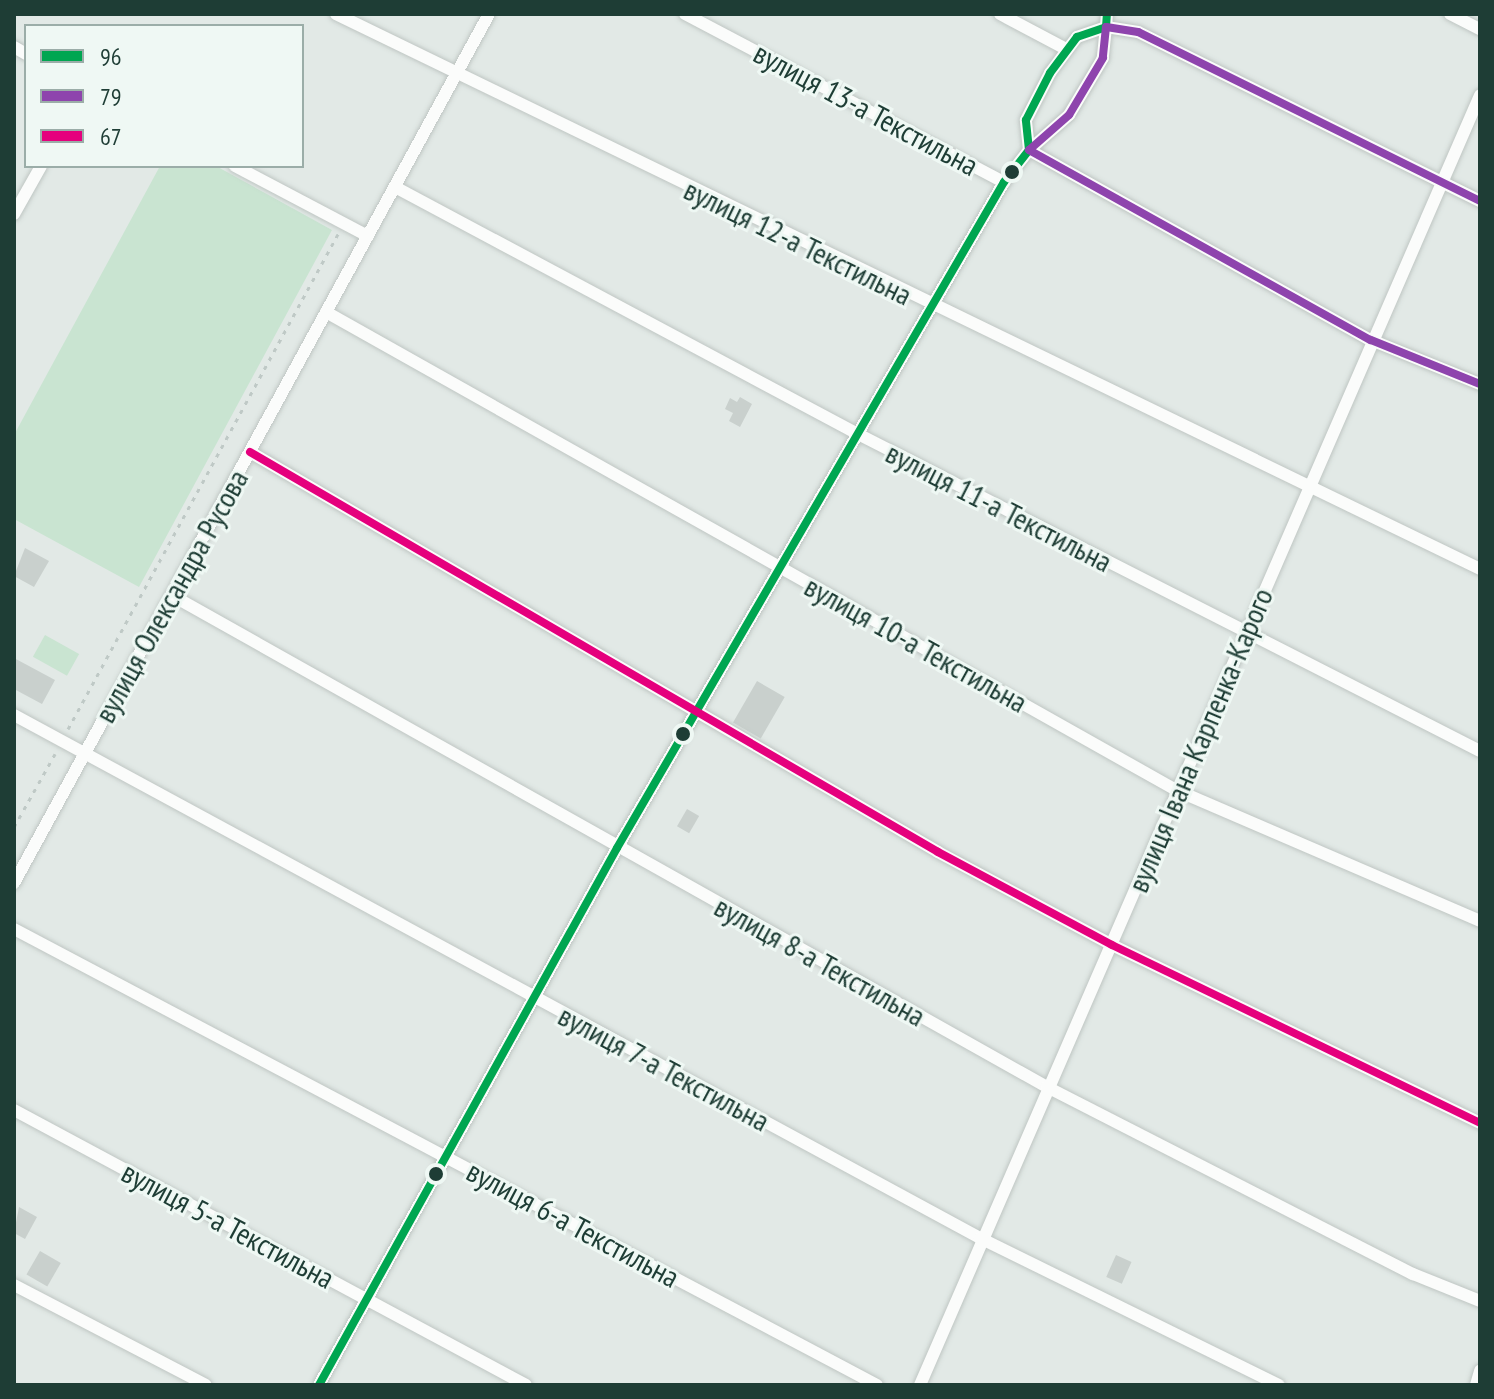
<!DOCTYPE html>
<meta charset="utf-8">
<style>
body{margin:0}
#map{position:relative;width:1494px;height:1399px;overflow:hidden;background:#e2e9e6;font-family:"PT Sans Narrow",sans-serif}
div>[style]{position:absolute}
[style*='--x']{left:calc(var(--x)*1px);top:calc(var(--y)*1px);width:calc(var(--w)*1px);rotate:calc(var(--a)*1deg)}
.green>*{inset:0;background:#c9e4d1;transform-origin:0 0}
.building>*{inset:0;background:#c9d0cd;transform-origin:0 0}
.path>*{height:3px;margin-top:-1.5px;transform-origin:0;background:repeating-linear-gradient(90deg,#bfc9c6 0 4px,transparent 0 10px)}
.roads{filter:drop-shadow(0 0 2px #bfc6c3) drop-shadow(0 0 2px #bfc6c3)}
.minor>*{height:12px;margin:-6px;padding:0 6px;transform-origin:6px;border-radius:6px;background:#fbfcfb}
.bus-1>*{height:8px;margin:-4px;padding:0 4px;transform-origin:4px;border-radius:4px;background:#00a651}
.bus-2>*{height:8px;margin:-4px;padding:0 4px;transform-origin:4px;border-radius:4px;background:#8e44ad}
.bus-3>*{height:8px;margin:-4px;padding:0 4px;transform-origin:4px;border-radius:4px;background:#e5007d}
.dots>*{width:22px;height:22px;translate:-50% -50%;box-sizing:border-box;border:4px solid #eff8f4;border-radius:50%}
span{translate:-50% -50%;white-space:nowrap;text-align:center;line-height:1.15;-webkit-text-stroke:6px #eff8f4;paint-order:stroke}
.street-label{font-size:30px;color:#1e3d35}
.frame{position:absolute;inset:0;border:16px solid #1e3d35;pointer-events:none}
.legend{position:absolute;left:24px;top:24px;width:280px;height:144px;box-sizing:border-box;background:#eff8f4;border:2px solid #9bada8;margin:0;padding:10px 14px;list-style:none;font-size:24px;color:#1e3d35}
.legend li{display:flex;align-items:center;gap:16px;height:40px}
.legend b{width:40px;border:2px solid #9bada8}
</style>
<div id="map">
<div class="green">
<div style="clip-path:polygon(160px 166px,216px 166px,332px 230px,139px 587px,14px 519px,14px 435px)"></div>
<div style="left:45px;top:635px;width:39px;height:25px;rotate:29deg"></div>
</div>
<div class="building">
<div style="clip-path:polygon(740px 397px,752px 404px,740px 427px,729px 421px,733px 413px,725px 409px,730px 398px,737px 402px)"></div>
<div style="clip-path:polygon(25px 548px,49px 561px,34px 587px,14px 576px)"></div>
<div style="clip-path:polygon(14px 658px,55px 680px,42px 704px,14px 689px)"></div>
<div style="left:757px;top:681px;width:32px;height:48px;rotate:30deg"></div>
<div style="left:687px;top:809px;width:14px;height:20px;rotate:30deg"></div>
<div style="clip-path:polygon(19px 1207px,37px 1217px,25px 1239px,14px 1233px)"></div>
<div style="left:40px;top:1251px;width:24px;height:27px;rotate:30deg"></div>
<div style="left:1116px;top:1255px;width:17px;height:24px;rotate:24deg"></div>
</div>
<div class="path">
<div style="--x:68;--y:729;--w:564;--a:-61.39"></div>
<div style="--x:14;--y:827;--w:84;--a:-60.7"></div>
</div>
<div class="roads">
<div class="minor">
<div style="--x:336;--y:14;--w:1272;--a:25.88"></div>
<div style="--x:685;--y:14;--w:361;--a:27.8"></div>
<div style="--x:1000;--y:14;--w:75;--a:27.9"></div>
<div style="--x:1450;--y:14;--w:34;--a:27"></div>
<div style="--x:14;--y:47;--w:14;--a:30"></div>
<div style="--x:235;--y:166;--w:150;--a:27.8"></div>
<div style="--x:395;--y:187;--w:523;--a:28.09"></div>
<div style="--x:856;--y:433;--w:700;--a:27"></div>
<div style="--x:1480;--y:201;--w:381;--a:-153.7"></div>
<div style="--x:1138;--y:32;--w:32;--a:-171"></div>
<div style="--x:1106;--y:27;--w:31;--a:96"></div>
<div style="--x:1103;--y:58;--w:66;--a:120.8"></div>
<div style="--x:1069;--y:115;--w:53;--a:138.8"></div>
<div style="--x:1029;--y:150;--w:391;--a:29.1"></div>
<div style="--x:1371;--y:340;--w:118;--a:22"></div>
<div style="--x:14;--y:214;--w:55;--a:-60.6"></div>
<div style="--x:326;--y:312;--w:975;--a:29.35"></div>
<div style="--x:1176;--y:790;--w:331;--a:23.3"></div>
<div style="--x:250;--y:452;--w:796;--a:30.17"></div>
<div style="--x:938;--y:852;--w:197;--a:28.1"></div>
<div style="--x:1112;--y:945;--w:409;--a:25.8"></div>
<div style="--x:173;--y:596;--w:1002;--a:29.33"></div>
<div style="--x:1047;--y:1087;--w:411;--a:27.1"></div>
<div style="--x:1413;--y:1274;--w:72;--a:21.9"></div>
<div style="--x:14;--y:715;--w:1098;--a:28.43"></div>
<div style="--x:980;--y:1238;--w:333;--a:26.2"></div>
<div style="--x:14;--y:883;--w:990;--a:-61.34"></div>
<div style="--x:14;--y:929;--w:976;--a:27.85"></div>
<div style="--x:14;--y:1110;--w:581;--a:28.24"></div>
<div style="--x:14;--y:1285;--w:216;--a:27.5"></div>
<div style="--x:319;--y:1385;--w:614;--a:-60.97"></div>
<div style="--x:617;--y:848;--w:770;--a:-59.84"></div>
<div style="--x:1004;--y:182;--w:41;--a:-52"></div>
<div style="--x:1029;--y:150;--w:30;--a:-96"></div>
<div style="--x:1026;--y:120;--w:53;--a:-62.9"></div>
<div style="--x:1050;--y:73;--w:45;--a:-53.1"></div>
<div style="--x:1077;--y:37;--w:31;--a:-19"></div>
<div style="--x:1106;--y:27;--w:13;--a:-86"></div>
<div style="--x:920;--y:1385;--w:1406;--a:-66.53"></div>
<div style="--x:1476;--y:1385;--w:15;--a:-74"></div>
</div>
</div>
<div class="bus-1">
<div style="--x:319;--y:1385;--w:614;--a:-60.97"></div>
<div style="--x:617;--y:848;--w:770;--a:-59.84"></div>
<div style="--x:1004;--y:182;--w:41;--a:-52"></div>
<div style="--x:1029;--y:150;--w:30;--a:-96"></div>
<div style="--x:1026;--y:120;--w:53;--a:-62.9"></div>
<div style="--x:1050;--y:73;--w:45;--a:-53.1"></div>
<div style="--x:1077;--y:37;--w:31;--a:-19"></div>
<div style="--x:1106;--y:27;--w:13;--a:-86"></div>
</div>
<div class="bus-2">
<div style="--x:1480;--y:201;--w:381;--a:-153.7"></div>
<div style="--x:1138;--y:32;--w:32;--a:-171"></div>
<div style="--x:1106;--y:27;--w:31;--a:96"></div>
<div style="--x:1103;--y:58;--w:66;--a:120.8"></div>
<div style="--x:1069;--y:115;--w:53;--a:138.8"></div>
<div style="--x:1029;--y:150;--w:391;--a:29.1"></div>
<div style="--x:1371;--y:340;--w:118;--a:22"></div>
</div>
<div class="bus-3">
<div style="--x:250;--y:452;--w:796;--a:30.17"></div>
<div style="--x:938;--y:852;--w:197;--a:28.1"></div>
<div style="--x:1112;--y:945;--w:409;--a:25.8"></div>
</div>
<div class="dots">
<div style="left:1012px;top:172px;background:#1e3d35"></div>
<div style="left:683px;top:734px;background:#1e3d35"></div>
<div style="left:436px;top:1174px;background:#1e3d35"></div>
</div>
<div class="street-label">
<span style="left:866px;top:109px;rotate:28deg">вулиця 13-а Текстильна</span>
<span style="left:798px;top:242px;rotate:26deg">вулиця 12-а Текстильна</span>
<span style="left:999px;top:507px;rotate:27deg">вулиця 11-а Текстильна</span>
<span style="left:171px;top:596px;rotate:-61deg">вулиця Олександра Русова</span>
<span style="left:916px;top:644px;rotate:29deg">вулиця 10-а Текстильна</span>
<span style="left:1200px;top:740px;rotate:-67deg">вулиця Івана Карпенка-Карого</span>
<span style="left:820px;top:961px;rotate:29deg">вулиця 8-а Текстильна</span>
<span style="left:664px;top:1068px;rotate:28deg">вулиця 7-а Текстильна</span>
<span style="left:573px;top:1224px;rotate:28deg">вулиця 6-а Текстильна</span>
<span style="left:228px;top:1225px;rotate:28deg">вулиця 5-а Текстильна</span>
</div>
<div class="frame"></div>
<ul class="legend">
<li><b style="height:10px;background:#00a651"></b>96</li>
<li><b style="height:10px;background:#8e44ad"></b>79</li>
<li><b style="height:10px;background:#e5007d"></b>67</li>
</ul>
</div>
